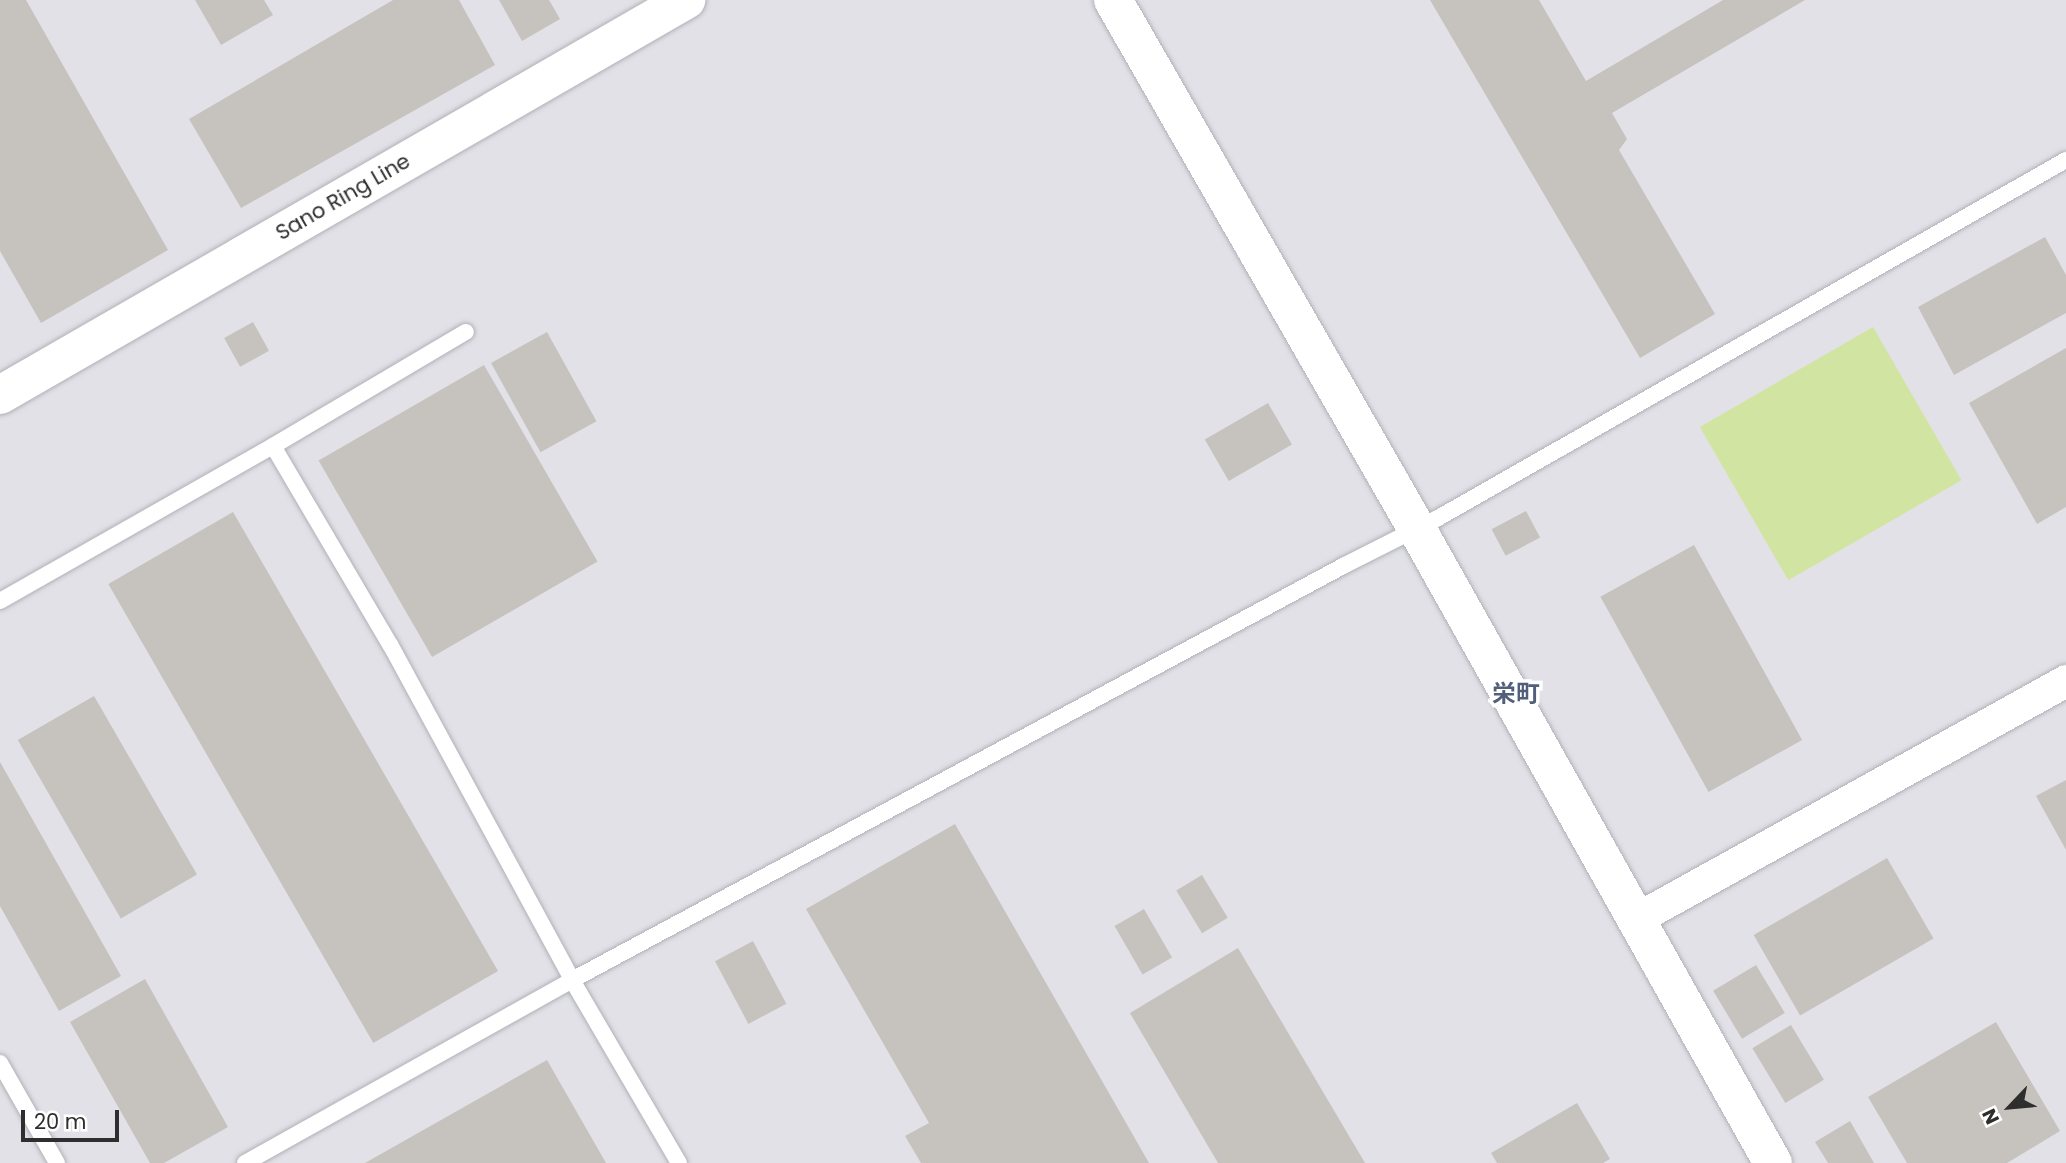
<!DOCTYPE html>
<meta charset="utf-8">
<style>
body{margin:0}
#map{position:relative;width:2066px;height:1163px;overflow:hidden;background:#ede7e2;font-family:Poppins,"Noto Sans JP",sans-serif}
div>[style]{position:absolute}
[style*='--x']{left:calc(var(--x)*1px);top:calc(var(--y)*1px);width:calc(var(--w)*1px);rotate:calc(var(--a)*1deg)}
.industrial>*{inset:0;background:#e2e1e7;transform-origin:0 0}
.pitch>*{inset:0;background:#d2e4a2;transform-origin:0 0}
.building>*{inset:0;background:#c6c2bd;transform-origin:0 0}
.roads{filter:drop-shadow(0 0 2px #aeb2b8) drop-shadow(0 0 2px #aeb2b8)}
.service>*{height:16px;margin:-8px;padding:0 8px;transform-origin:8px;border-radius:8px;background:#fff}
.minor>*{height:32px;margin:-16px;padding:0 16px;transform-origin:16px;border-radius:16px;background:#fff}
.tertiary>*{height:38px;margin:-19px;padding:0 19px;transform-origin:19px;border-radius:19px;background:#fff}
.secondary>*{height:38px;margin:-19px;padding:0 19px;transform-origin:19px;border-radius:19px;background:#fff}
span{translate:-50% -50%;white-space:nowrap;text-align:center;line-height:1.15;-webkit-text-stroke:7px #fff;paint-order:stroke}
.street-label{font-size:21px;color:#2e2e2e}
.quarter-label{font-size:24px;color:#525f7a;font-weight:700}
.north{position:absolute;left:1975px;top:1072px;width:70px;height:70px;-webkit-text-stroke:5px #fff;paint-order:stroke;rotate:244deg;font-size:19px;font-weight:700;line-height:28px;text-align:center;color:#2e2e2e}
.north::after{content:'';display:block;margin:auto;width:24px;height:32px;background:#2e2e2e;clip-path:polygon(50% 0,100% 100%,50% 72%,0 100%)}
.scale{position:absolute;left:21px;top:1110px;width:98px;height:32px;box-sizing:border-box;border:4px solid #2e2e2e;border-top:0;padding-left:9px;font-size:21px;line-height:24px;white-space:nowrap;color:#2e2e2e;-webkit-text-stroke:5px #fff;paint-order:stroke}
</style>
<div id="map">
<div class="industrial">
<div style="left:0;top:0;width:2066px;height:1163px"></div>
</div>
<div class="pitch">
<div style="left:1873px;top:327px;width:177px;height:200px;rotate:60deg"></div>
</div>
<div class="building">
<div style="clip-path:polygon(0 0,26px 0,168px 250px,41px 323px,0 251px)"></div>
<div style="clip-path:polygon(195px 0,264px 0,273px 15px,221px 45px)"></div>
<div style="clip-path:polygon(393px 0,459px 0,495px 65px,241px 208px,189px 119px)"></div>
<div style="clip-path:polygon(499px 0,549px 0,560px 19px,522px 41px)"></div>
<div style="clip-path:polygon(1430px 0,1539px 0,1586px 81px,1723px 0,1805px 0,1612px 113px,1627px 139px,1619px 150px,1715px 314px,1640px 358px)"></div>
<div style="clip-path:polygon(2045px 237px,2066px 275px,2066px 313px,1954px 375px,1918px 307px)"></div>
<div style="left:253px;top:322px;width:33px;height:33px;rotate:61deg"></div>
<div style="left:547px;top:332px;width:102px;height:64px;rotate:61deg"></div>
<div style="clip-path:polygon(2066px 348px,2066px 507px,2037px 524px,1969px 403px)"></div>
<div style="left:484px;top:365px;width:227px;height:191px;rotate:60deg"></div>
<div style="left:1268px;top:403px;width:48px;height:73px;rotate:60deg"></div>
<div style="left:1526px;top:511px;width:30px;height:39px;rotate:62deg"></div>
<div style="left:233px;top:512px;width:530px;height:144px;rotate:60deg"></div>
<div style="left:1694px;top:545px;width:223px;height:107px;rotate:61deg"></div>
<div style="left:94px;top:696px;width:206px;height:88px;rotate:60deg"></div>
<div style="clip-path:polygon(0 762px,121px 976px,59px 1011px,0 906px)"></div>
<div style="clip-path:polygon(2066px 780px,2066px 850px,2036px 796px)"></div>
<div style="clip-path:polygon(955px 824px,1149px 1163px,921px 1163px,905px 1136px,929px 1123px,806px 909px)"></div>
<div style="left:1887px;top:858px;width:93px;height:154px;rotate:60deg"></div>
<div style="left:1202px;top:875px;width:50px;height:30px;rotate:59deg"></div>
<div style="left:1144px;top:909px;width:56px;height:34px;rotate:60deg"></div>
<div style="left:753px;top:941px;width:71px;height:43px;rotate:62deg"></div>
<div style="clip-path:polygon(1238px 948px,1365px 1163px,1218px 1163px,1130px 1013px)"></div>
<div style="left:1756px;top:965px;width:56px;height:50px;rotate:59deg"></div>
<div style="clip-path:polygon(145px 979px,228px 1127px,164px 1163px,150px 1163px,70px 1022px)"></div>
<div style="clip-path:polygon(1996px 1022px,2060px 1131px,2007px 1163px,1907px 1163px,1868px 1097px)"></div>
<div style="left:1791px;top:1025px;width:64px;height:45px;rotate:59deg"></div>
<div style="clip-path:polygon(547px 1060px,606px 1163px,365px 1163px)"></div>
<div style="clip-path:polygon(1577px 1103px,1610px 1159px,1603px 1163px,1497px 1163px,1491px 1153px)"></div>
<div style="clip-path:polygon(1850px 1121px,1874px 1163px,1828px 1163px,1815px 1142px)"></div>
</div>
<div class="roads">
<div class="service">
<div style="--x:273;--y:446;--w:232;--a:59.5"></div>
<div style="--x:391;--y:646;--w:380;--a:61.5"></div>
<div style="--x:572;--y:980;--w:212;--a:59.7"></div>
<div style="--x:0;--y:601;--w:314;--a:-29.6"></div>
<div style="--x:273;--y:446;--w:224;--a:-30.6"></div>
<div style="--x:0;--y:1063;--w:115;--a:60.3"></div>
<div style="--x:245;--y:1163;--w:375;--a:-29.2"></div>
<div style="--x:572;--y:980;--w:877;--a:-28.23"></div>
<div style="--x:1345;--y:565;--w:104;--a:-26.8"></div>
<div style="--x:1438;--y:518;--w:723;--a:-29.69"></div>
</div>
<div class="minor">
<div style="--x:1637;--y:919;--w:491;--a:-29"></div>
</div>
<div class="tertiary">
<div style="--x:1113;--y:0;--w:610;--a:60.12"></div>
<div style="--x:1417;--y:529;--w:727;--a:60.69"></div>
</div>
<div class="secondary">
<div style="--x:0;--y:395;--w:792;--a:-29.93"></div>
</div>
</div>
<div class="street-label">
<span style="left:343px;top:197px;rotate:-30deg">Sano Ring Line</span>
</div>
<div class="quarter-label">
<span style="left:1516px;top:694px">栄町</span>
</div>
<div class="north">N</div>
<div class="scale">20 m</div>
</div>
